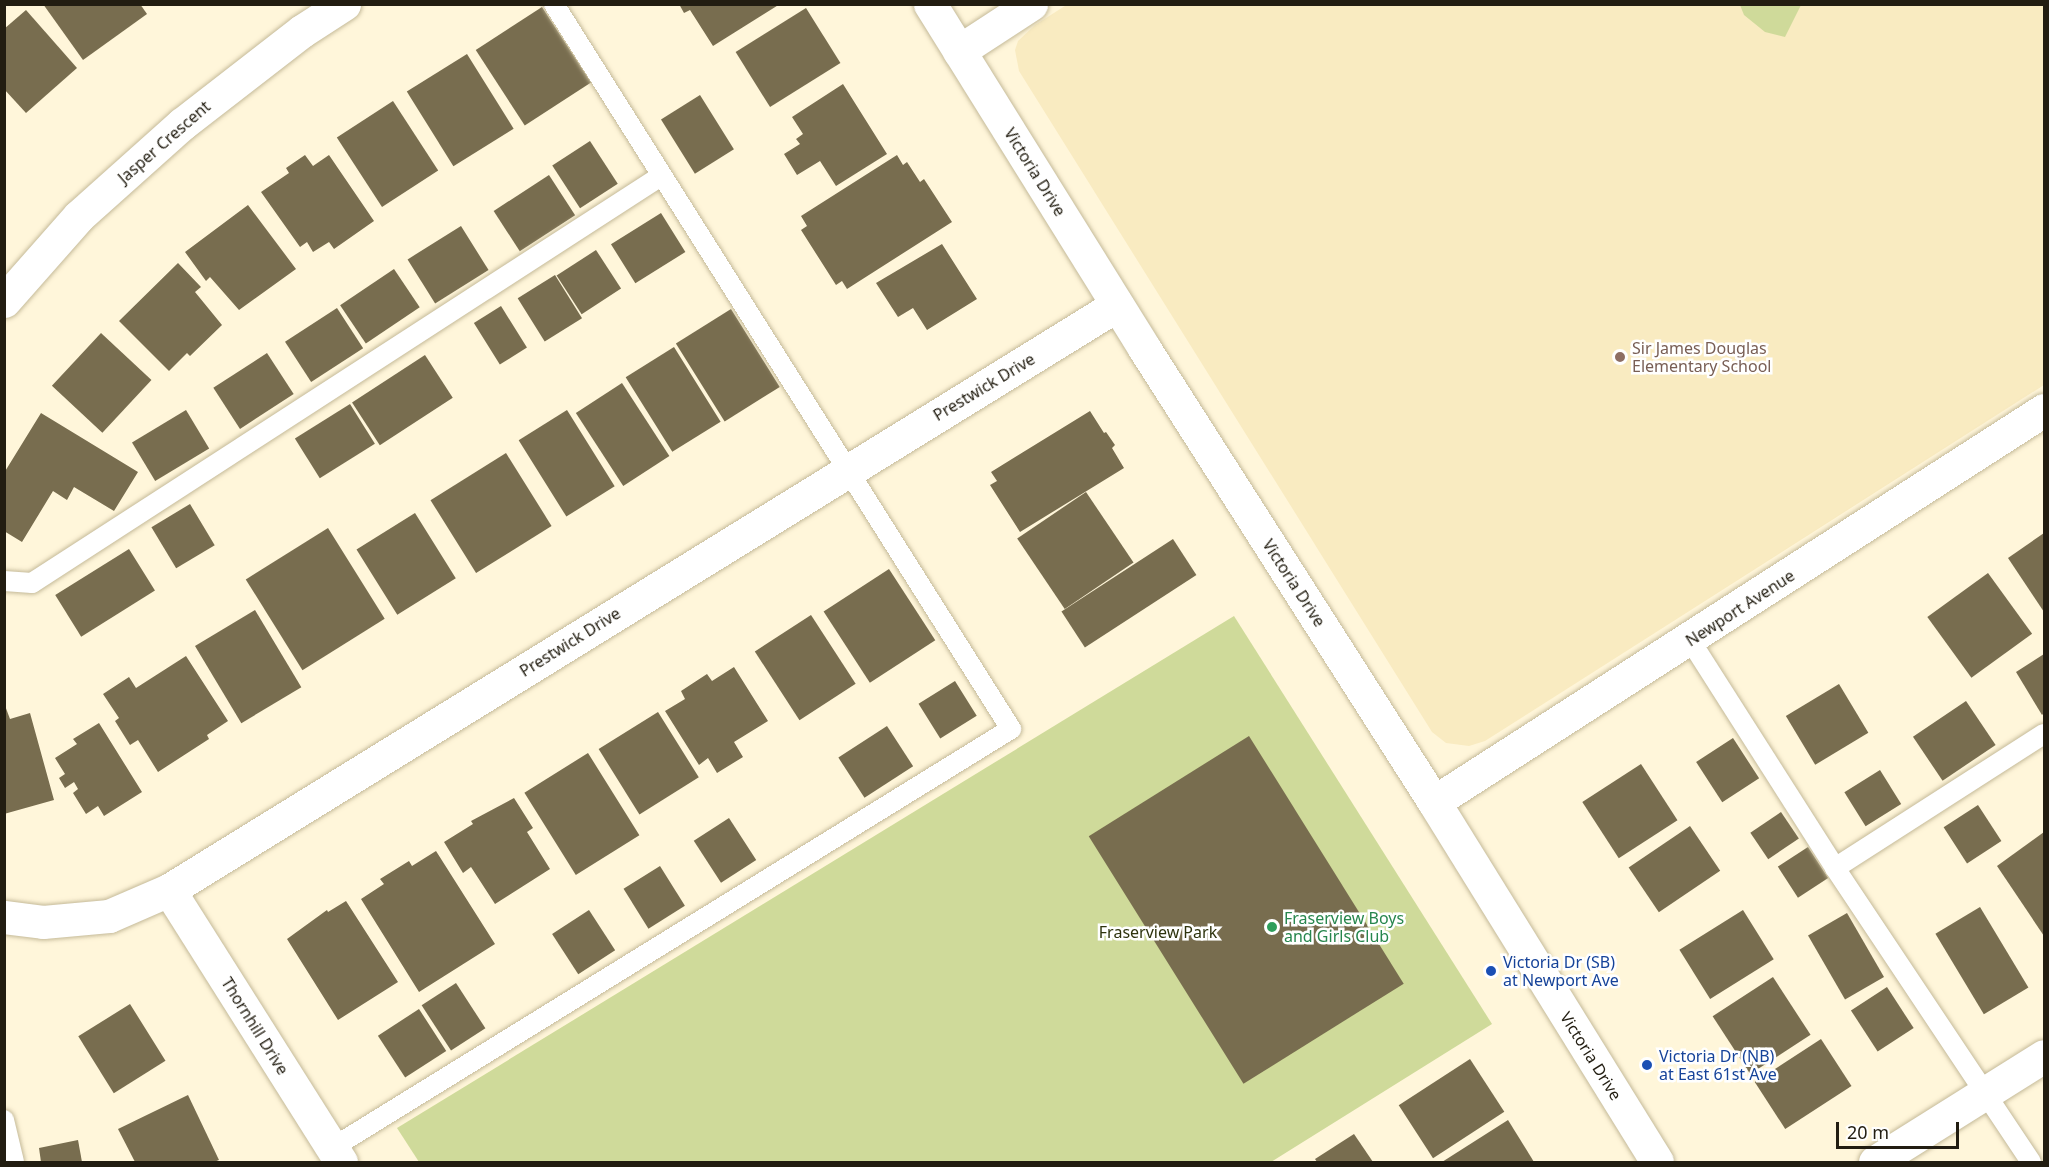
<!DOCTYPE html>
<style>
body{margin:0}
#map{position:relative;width:2049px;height:1167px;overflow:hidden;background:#fff6da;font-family:"Noto Sans",sans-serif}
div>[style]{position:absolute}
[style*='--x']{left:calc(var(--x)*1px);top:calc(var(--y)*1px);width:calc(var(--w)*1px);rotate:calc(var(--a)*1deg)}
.built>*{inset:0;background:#f9ebc1}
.green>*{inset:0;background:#cfda9a}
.building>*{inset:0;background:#786d4f;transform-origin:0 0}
.roads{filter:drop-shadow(0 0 2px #c5ba99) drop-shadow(0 0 2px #c5ba99)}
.service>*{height:20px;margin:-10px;padding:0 10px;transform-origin:10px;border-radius:10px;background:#fff}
.minor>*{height:33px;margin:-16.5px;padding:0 16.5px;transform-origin:16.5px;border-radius:16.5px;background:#fff}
.tertiary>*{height:33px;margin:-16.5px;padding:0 16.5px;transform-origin:16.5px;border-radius:16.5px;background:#fff}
.dots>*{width:16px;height:16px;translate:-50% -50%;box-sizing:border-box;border:3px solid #fff;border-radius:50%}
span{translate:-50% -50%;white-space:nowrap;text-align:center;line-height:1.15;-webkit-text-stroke:5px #fff;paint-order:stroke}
.street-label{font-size:16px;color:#221d11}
.education-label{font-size:16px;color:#785e54}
.left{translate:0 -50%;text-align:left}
.leisure-label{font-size:16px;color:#27864d}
.park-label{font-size:16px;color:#2e330d}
.transit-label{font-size:16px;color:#164399}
.frame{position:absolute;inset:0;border:6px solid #221d11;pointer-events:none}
.scale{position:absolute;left:1836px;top:1122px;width:123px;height:27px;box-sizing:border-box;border:3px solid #221d11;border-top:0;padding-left:8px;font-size:18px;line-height:21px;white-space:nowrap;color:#221d11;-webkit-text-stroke:4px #fff;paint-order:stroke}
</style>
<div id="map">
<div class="built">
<div style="clip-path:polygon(1068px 4px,2044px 5px,2044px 385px,1485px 741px,1469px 746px,1446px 743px,1432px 732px,1019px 71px,1015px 50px,1018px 41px,1035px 25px)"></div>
</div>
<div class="green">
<div style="clip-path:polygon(1740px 5px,1801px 5px,1785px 37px,1765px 32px,1744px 15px)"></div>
<div style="clip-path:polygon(1234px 616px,1492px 1024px,1271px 1162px,419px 1162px,397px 1128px)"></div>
</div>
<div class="building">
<div style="clip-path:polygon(43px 4px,140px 4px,147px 14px,83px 60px)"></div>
<div style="clip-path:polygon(679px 4px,780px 4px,713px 46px,690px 10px,684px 13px)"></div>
<div style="left:542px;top:7px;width:90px;height:79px;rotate:57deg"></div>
<div style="left:806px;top:8px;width:65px;height:83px;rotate:58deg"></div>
<div style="clip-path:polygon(26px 10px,77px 68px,26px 113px,4px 89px,4px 29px)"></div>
<div style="left:467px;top:54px;width:88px;height:71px;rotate:58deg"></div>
<div style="clip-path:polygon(843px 84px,887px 154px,836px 186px,820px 161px,797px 175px,784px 154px,800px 144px,796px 139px,803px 134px,792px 117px)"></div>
<div style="left:700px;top:95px;width:64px;height:46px;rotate:58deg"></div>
<div style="left:393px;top:101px;width:83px;height:67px;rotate:57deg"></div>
<div style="left:590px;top:141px;width:51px;height:45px;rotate:57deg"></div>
<div style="clip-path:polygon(305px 155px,313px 166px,329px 155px,374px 221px,334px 249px,329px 242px,313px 252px,307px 242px,300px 247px,261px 192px,289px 173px,286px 168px)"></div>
<div style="clip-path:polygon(897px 155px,903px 165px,907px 162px,920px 182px,924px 179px,952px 222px,847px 289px,842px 281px,836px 285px,801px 230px,807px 226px,801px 216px)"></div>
<div style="left:549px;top:175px;width:48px;height:66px;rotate:57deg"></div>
<div style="clip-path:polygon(248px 205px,296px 269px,239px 310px,210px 277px,206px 281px,185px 252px)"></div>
<div style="left:661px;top:213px;width:46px;height:59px;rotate:58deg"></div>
<div style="left:461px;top:226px;width:52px;height:63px;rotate:58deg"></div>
<div style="clip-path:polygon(942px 244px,977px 299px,927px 330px,913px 308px,898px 317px,876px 283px)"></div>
<div style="left:596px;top:250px;width:46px;height:47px;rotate:57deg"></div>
<div style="clip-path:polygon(178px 263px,201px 287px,195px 292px,222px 325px,190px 356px,187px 353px,169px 371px,119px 321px)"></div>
<div style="left:394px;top:269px;width:46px;height:65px;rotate:56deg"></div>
<div style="left:555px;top:275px;width:51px;height:44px;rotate:58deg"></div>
<div style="left:501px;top:306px;width:49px;height:32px;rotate:58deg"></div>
<div style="left:337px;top:308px;width:48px;height:62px;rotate:57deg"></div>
<div style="left:731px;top:309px;width:92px;height:65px;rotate:58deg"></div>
<div style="left:101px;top:333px;width:69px;height:72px;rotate:43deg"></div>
<div style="left:674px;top:347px;width:88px;height:57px;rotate:58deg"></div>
<div style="left:267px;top:353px;width:49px;height:64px;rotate:57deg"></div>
<div style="left:425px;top:355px;width:51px;height:87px;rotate:57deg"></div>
<div style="left:622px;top:383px;width:87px;height:55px;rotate:57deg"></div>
<div style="left:350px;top:404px;width:47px;height:65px;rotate:58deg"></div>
<div style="left:186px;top:410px;width:45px;height:63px;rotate:59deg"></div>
<div style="left:567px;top:410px;width:90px;height:57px;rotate:58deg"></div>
<div style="clip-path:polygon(1090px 411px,1104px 433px,1106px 432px,1115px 445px,1112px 448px,1124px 468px,1020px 532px,990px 485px,997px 481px,991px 472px)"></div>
<div style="clip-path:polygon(41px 413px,138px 472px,114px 511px,74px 487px,67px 500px,53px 491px,22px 542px,4px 531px,4px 473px)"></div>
<div style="left:506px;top:453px;width:86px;height:89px;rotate:58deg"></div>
<div style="left:1086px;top:492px;width:85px;height:83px;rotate:56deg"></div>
<div style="left:190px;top:504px;width:48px;height:45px;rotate:59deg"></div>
<div style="left:415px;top:513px;width:77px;height:69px;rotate:58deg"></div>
<div style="left:328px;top:528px;width:107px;height:97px;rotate:58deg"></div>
<div style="clip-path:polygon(2044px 533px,2044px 612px,2008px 558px)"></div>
<div style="left:1173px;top:539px;width:43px;height:133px;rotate:57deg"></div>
<div style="left:129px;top:549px;width:49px;height:87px;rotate:58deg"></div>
<div style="left:889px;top:569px;width:85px;height:78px;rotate:57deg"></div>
<div style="left:1988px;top:573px;width:75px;height:75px;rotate:54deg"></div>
<div style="left:255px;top:610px;width:90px;height:70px;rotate:59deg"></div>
<div style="left:811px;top:615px;width:82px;height:67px;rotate:57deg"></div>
<div style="clip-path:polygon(2044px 654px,2044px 713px,2042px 715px,2016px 672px)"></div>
<div style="clip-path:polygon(186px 656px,228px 721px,207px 735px,209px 739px,158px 772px,138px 740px,130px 745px,115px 721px,119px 718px,103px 694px,129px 677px,136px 688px)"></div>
<div style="clip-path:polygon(734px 667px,768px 721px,734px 742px,743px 757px,717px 773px,708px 758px,699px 765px,665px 711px,685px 699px,681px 691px,707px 674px,712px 681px)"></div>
<div style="left:955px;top:681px;width:41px;height:43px;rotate:58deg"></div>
<div style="left:1839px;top:684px;width:57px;height:62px;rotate:59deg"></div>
<div style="left:1966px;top:701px;width:53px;height:64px;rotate:56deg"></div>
<div style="clip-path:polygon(4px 703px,10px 719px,30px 713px,54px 800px,4px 814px)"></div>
<div style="left:658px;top:712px;width:77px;height:70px;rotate:58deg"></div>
<div style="clip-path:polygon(99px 723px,142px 792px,104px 816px,98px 806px,86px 814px,73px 793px,78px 789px,74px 782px,65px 788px,59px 778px,65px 774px,55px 758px,77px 744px,73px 739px)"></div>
<div style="left:887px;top:726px;width:48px;height:58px;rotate:57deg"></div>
<div style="left:1249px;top:736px;width:292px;height:189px;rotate:58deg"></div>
<div style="left:1733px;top:738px;width:48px;height:44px;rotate:57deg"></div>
<div style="left:588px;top:753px;width:97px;height:75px;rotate:58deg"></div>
<div style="left:1641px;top:764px;width:67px;height:70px;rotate:57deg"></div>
<div style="left:1880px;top:770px;width:40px;height:42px;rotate:58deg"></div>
<div style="clip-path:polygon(514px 798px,533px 828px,527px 832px,550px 869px,495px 904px,471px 867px,463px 873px,444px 842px,473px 824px,471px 821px)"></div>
<div style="left:1978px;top:805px;width:43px;height:41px;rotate:57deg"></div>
<div style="left:1781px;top:812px;width:32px;height:37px;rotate:56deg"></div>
<div style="left:729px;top:818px;width:50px;height:42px;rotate:57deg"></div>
<div style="left:1690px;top:826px;width:54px;height:74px;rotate:56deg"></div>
<div style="clip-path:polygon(2044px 832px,2044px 936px,1997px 866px)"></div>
<div style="left:1808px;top:847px;width:37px;height:36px;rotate:57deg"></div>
<div style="clip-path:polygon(436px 851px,495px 944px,419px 992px,361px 899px,384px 884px,380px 879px,409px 861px,412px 866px)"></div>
<div style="left:660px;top:866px;width:47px;height:43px;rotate:58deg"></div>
<div style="clip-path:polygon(346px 901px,398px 982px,338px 1020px,287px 939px,327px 910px,328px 912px)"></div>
<div style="left:1980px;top:907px;width:94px;height:52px;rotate:59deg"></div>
<div style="left:589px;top:910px;width:48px;height:44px;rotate:57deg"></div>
<div style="left:1743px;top:910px;width:58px;height:75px;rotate:58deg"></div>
<div style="left:1847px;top:913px;width:74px;height:45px;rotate:60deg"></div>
<div style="left:1773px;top:977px;width:69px;height:72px;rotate:57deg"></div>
<div style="left:456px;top:983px;width:54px;height:41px;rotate:57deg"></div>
<div style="left:1887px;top:987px;width:49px;height:43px;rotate:57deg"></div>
<div style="left:130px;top:1004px;width:67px;height:61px;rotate:58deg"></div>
<div style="left:419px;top:1009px;width:50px;height:49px;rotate:57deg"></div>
<div style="left:1821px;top:1039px;width:56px;height:79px;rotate:57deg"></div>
<div style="left:1470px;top:1059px;width:63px;height:85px;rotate:57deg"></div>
<div style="clip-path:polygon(188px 1095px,219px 1160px,214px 1162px,135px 1162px,118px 1129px)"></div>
<div style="clip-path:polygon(1508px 1120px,1534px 1162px,1442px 1162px)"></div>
<div style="clip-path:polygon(1354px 1134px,1373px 1162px,1317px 1162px,1315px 1159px)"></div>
<div style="clip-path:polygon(78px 1140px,82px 1162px,41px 1162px,39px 1148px)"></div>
</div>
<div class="roads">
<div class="service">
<div style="--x:4;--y:581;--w:28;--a:4"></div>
<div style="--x:32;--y:583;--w:749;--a:-32.91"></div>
<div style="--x:1690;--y:640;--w:270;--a:57.5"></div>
<div style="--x:1835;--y:868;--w:353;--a:56.3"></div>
<div style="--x:1835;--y:868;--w:248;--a:-32.7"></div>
<div style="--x:4;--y:1120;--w:43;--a:76.6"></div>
<div style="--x:332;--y:1148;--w:798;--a:-31.68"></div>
<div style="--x:1011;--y:729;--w:857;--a:-122.23"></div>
</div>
<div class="minor">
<div style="--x:959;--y:51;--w:86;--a:-33.1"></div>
<div style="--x:4;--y:301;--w:113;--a:-48.6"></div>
<div style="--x:79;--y:216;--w:138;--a:-41.8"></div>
<div style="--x:182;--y:124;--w:152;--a:-37.8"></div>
<div style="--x:302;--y:31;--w:50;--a:-32.7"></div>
<div style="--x:1434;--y:802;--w:725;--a:-32.73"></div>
<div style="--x:169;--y:890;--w:322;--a:57.7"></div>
<div style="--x:4;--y:917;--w:39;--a:7"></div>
<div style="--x:43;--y:922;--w:66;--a:-5.2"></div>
<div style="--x:109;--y:916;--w:65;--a:-23.4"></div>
<div style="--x:169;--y:890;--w:1114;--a:-31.68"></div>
<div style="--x:1875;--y:1162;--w:199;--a:-32.1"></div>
</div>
<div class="tertiary">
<div style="--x:930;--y:4;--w:405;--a:58.1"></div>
<div style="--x:1144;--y:348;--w:539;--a:57.43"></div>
<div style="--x:1434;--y:802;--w:423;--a:58.2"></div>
</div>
</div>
<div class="dots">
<div style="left:1620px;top:357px;background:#8d6e63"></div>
<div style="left:1272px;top:927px;background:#2e9e5b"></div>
<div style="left:1491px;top:971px;background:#1a4fb4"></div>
<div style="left:1647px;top:1065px;background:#1a4fb4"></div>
</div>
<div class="street-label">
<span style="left:164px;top:142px;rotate:-41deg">Jasper Crescent</span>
<span style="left:1035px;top:172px;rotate:58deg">Victoria Drive</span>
<span style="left:984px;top:387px;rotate:-31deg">Prestwick Drive</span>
<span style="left:1294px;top:583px;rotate:57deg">Victoria Drive</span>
<span style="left:1740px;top:608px;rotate:-33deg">Newport Avenue</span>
<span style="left:570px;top:642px;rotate:-32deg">Prestwick Drive</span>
<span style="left:255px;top:1026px;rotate:58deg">Thornhill Drive</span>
<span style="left:1591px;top:1056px;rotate:58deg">Victoria Drive</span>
</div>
<div class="education-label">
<span class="left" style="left:1632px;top:357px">Sir James Douglas<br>Elementary School</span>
</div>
<div class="leisure-label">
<span class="left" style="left:1284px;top:927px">Fraserview Boys<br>and Girls Club</span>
</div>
<div class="park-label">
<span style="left:1158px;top:932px">Fraserview Park</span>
</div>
<div class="transit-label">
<span class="left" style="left:1503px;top:971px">Victoria Dr (SB)<br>at Newport Ave</span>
<span class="left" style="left:1659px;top:1065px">Victoria Dr (NB)<br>at East 61st Ave</span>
</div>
<div class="frame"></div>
<div class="scale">20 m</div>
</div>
